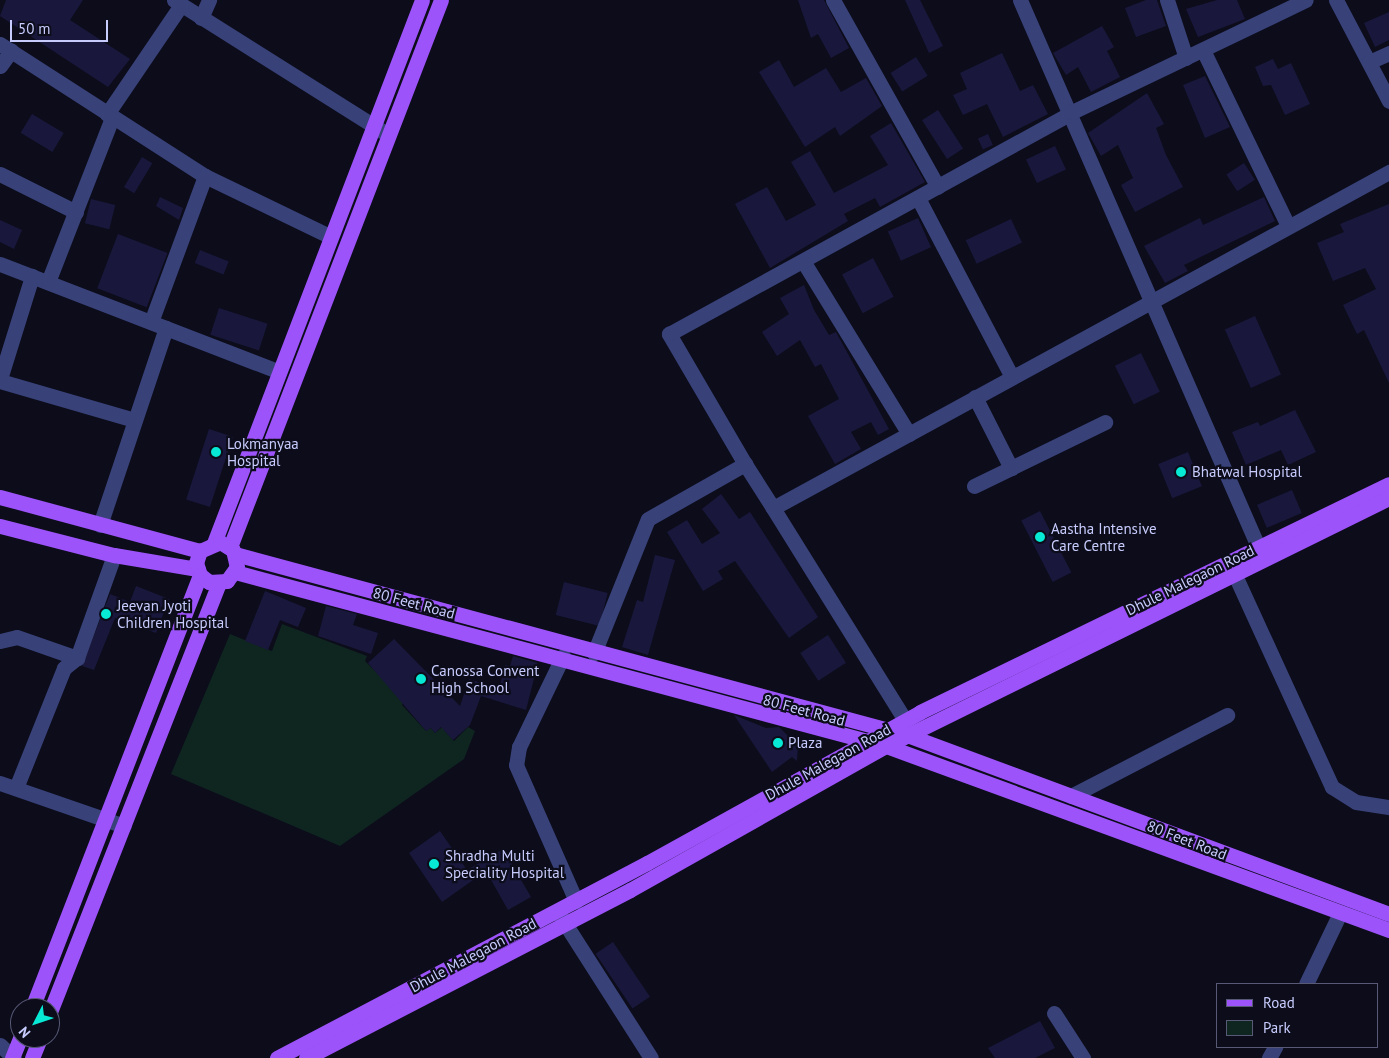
<!DOCTYPE html>
<style>
body{margin:0}
#map{position:relative;width:1389px;height:1058px;overflow:hidden;background:#0c0c1b;font-family:"PT Sans",sans-serif}
div>[style]{position:absolute}
[style*='--x']{left:calc(var(--x)*1px);top:calc(var(--y)*1px);width:calc(var(--w)*1px);rotate:calc(var(--a)*1deg)}
.green>*{inset:0;background:#0f2520}
.building>*{inset:0;background:#19183c;transform-origin:0 0}
.minor>*{height:15px;margin:-7.5px;padding:0 7.5px;transform-origin:7.5px;border-radius:7.5px;background:#384279}
.major>*{height:15px;margin:-7.5px;padding:0 7.5px;transform-origin:7.5px;border-radius:7.5px;background:#9c53f9}
.dots>*{width:14px;height:14px;translate:-50% -50%;box-sizing:border-box;border:2px solid #0c0c1b;border-radius:50%}
span{translate:-50% -50%;white-space:nowrap;text-align:center;line-height:1.15;-webkit-text-stroke:4.5px #0c0c1b;paint-order:stroke}
.poi-label{font-size:15px;color:#c8ccfd}
.left{translate:0 -50%;text-align:left}
.street-label{font-size:15px;color:#c8ccfd}
.legend{position:absolute;left:1216px;top:983px;width:162px;height:65px;box-sizing:border-box;background:#0c0c1b;border:1px solid #575975;margin:0;padding:6px 9px;list-style:none;font-size:15px;color:#c8ccfd}
.legend li{display:flex;align-items:center;gap:10px;height:25px}
.legend b{width:25px;border:1px solid #575975}
.north{position:absolute;left:10px;top:998px;width:50px;height:50px;box-sizing:border-box;background:#0c0c1b;border:1px solid #575975;border-radius:50%;rotate:229deg;font-size:14px;font-weight:700;line-height:20px;text-align:center;color:#c8ccfd}
.north::after{content:'';display:block;margin:auto;width:18px;height:22px;background:#08e9d5;clip-path:polygon(50% 0,100% 100%,50% 72%,0 100%)}
.scale{position:absolute;left:10px;top:20px;width:98px;height:22px;box-sizing:border-box;border:2px solid #c8ccfd;border-top:0;padding-left:6px;font-size:15px;line-height:18px;white-space:nowrap;color:#c8ccfd;-webkit-text-stroke:4px #0c0c1b;paint-order:stroke}
</style>
<div id="map">
<div class="green">
<div style="clip-path:polygon(282px 624px,367px 656px,365px 661px,404px 700px,402px 705px,426px 731px,431px 728px,435px 733px,446px 724px,444px 730px,454px 741px,468px 727px,475px 731px,464px 759px,340px 846px,171px 774px,230px 634px,272px 651px)"></div>
</div>
<div class="building">
<div style="clip-path:polygon(6px 0,83px 0,70px 20px,130px 59px,108px 87px,0 16px)"></div>
<div style="clip-path:polygon(798px 0,824px 0,849px 48px,831px 58px,818px 34px,811px 38px)"></div>
<div style="clip-path:polygon(905px 0,920px 0,943px 46px,929px 53px)"></div>
<div style="clip-path:polygon(1146px 0,1157px 0,1166px 26px,1136px 37px,1125px 8px)"></div>
<div style="clip-path:polygon(1217px 0,1237px 0,1245px 19px,1198px 37px,1186px 9px)"></div>
<div style="clip-path:polygon(1389px 12px,1389px 40px,1375px 47px,1364px 23px)"></div>
<div style="clip-path:polygon(1102px 26px,1114px 47px,1107px 51px,1120px 77px,1091px 92px,1078px 67px,1066px 75px,1053px 53px)"></div>
<div style="clip-path:polygon(1002px 53px,1020px 91px,1033px 85px,1048px 114px,1003px 137px,987px 104px,963px 115px,953px 95px,967px 89px,960px 73px)"></div>
<div style="left:916px;top:57px;width:22px;height:30px;rotate:58deg"></div>
<div style="clip-path:polygon(1273px 59px,1278px 69px,1291px 63px,1310px 104px,1285px 115px,1271px 85px,1263px 86px,1255px 67px)"></div>
<div style="clip-path:polygon(779px 60px,794px 87px,826px 68px,841px 92px,866px 78px,882px 106px,840px 136px,835px 127px,805px 147px,759px 72px)"></div>
<div style="clip-path:polygon(1205px 76px,1230px 127px,1205px 138px,1183px 85px)"></div>
<div style="clip-path:polygon(1147px 93px,1164px 124px,1156px 128px,1166px 155px,1183px 187px,1135px 212px,1121px 185px,1133px 178px,1118px 145px,1101px 156px,1088px 133px)"></div>
<div style="left:938px;top:110px;width:46px;height:19px;rotate:57deg"></div>
<div style="left:32px;top:114px;width:37px;height:22px;rotate:31deg"></div>
<div style="clip-path:polygon(891px 123px,925px 182px,880px 207px,875px 198px,844px 214px,848px 221px,770px 268px,735px 204px,767px 187px,786px 221px,816px 205px,791px 162px,810px 151px,834px 193px,888px 165px,870px 136px)"></div>
<div style="left:988px;top:134px;width:12px;height:11px;rotate:66deg"></div>
<div style="left:1055px;top:146px;width:26px;height:32px;rotate:65deg"></div>
<div style="left:142px;top:157px;width:12px;height:35px;rotate:31deg"></div>
<div style="left:1244px;top:163px;width:20px;height:21px;rotate:57deg"></div>
<div style="clip-path:polygon(160px 197px,183px 208px,179px 220px,156px 206px)"></div>
<div style="clip-path:polygon(1264px 197px,1275px 221px,1184px 265px,1188px 271px,1165px 283px,1144px 246px,1200px 218px,1203px 225px)"></div>
<div style="left:91px;top:199px;width:25px;height:25px;rotate:14deg"></div>
<div style="clip-path:polygon(1389px 204px,1389px 383px,1364px 330px,1357px 334px,1343px 305px,1376px 289px,1365px 268px,1333px 281px,1317px 243px,1344px 232px,1340px 224px)"></div>
<div style="left:918px;top:218px;width:32px;height:33px;rotate:66deg"></div>
<div style="left:1011px;top:219px;width:26px;height:50px;rotate:65deg"></div>
<div style="clip-path:polygon(0 220px,22px 230px,14px 249px,0 242px)"></div>
<div style="left:118px;top:234px;width:53px;height:58px;rotate:21deg"></div>
<div style="left:200px;top:250px;width:31px;height:14px;rotate:22deg"></div>
<div style="left:873px;top:258px;width:44px;height:35px;rotate:62deg"></div>
<div style="clip-path:polygon(804px 285px,814px 310px,829px 335px,836px 332px,889px 429px,878px 435px,871px 422px,851px 432px,861px 449px,835px 464px,808px 416px,839px 399px,821px 364px,815px 367px,800px 340px,777px 356px,762px 332px,789px 314px,780px 298px)"></div>
<div style="left:219px;top:308px;width:51px;height:28px;rotate:18deg"></div>
<div style="left:1255px;top:316px;width:64px;height:33px;rotate:66deg"></div>
<div style="left:1141px;top:353px;width:43px;height:29px;rotate:64deg"></div>
<div style="clip-path:polygon(1295px 410px,1316px 452px,1288px 465px,1281px 450px,1246px 465px,1232px 432px,1258px 422px,1260px 426px)"></div>
<div style="left:209px;top:429px;width:25px;height:74px;rotate:18deg"></div>
<div style="left:1188px;top:452px;width:37px;height:32px;rotate:68deg"></div>
<div style="left:1292px;top:490px;width:25px;height:38px;rotate:67deg"></div>
<div style="clip-path:polygon(721px 494px,739px 519px,750px 512px,818px 617px,789px 638px,735px 561px,718px 571px,723px 579px,703px 591px,667px 532px,687px 520px,702px 544px,720px 533px,702px 509px)"></div>
<div style="left:1040px;top:511px;width:69px;height:21px;rotate:63deg"></div>
<div style="clip-path:polygon(655px 555px,675px 560px,648px 655px,622px 647px,637px 600px,643px 602px)"></div>
<div style="left:564px;top:582px;width:45px;height:34px;rotate:14deg"></div>
<div style="clip-path:polygon(136px 586px,169px 599px,156px 633px,115px 618px,94px 670px,82px 666px,110px 594px,130px 602px)"></div>
<div style="clip-path:polygon(265px 591px,306px 608px,298px 627px,280px 620px,268px 650px,245px 641px)"></div>
<div style="clip-path:polygon(326px 606px,357px 614px,353px 625px,378px 633px,371px 654px,318px 636px)"></div>
<div style="left:828px;top:635px;width:33px;height:33px;rotate:57deg"></div>
<div style="clip-path:polygon(394px 639px,460px 706px,469px 679px,499px 689px,505px 665px,510px 666px,513px 656px,538px 663px,526px 710px,481px 696px,470px 725px,453px 740px,441px 727px,435px 733px,431px 728px,426px 731px,368px 663px)"></div>
<div style="clip-path:polygon(734px 715px,766px 728px,779px 727px,798px 746px,797px 761px,792px 757px,772px 772px)"></div>
<div style="clip-path:polygon(440px 831px,467px 870px,503px 849px,531px 897px,508px 910px,486px 871px,442px 902px,409px 853px)"></div>
<div style="left:613px;top:942px;width:66px;height:21px;rotate:56deg"></div>
<div style="clip-path:polygon(1040px 1021px,1055px 1048px,1035px 1058px,995px 1058px,988px 1048px)"></div>
</div>
<div class="minor">
<div style="--x:174;--y:0;--w:253;--a:32.2"></div>
<div style="--x:833;--y:0;--w:214;--a:60.7"></div>
<div style="--x:1020;--y:0;--w:609;--a:66.47"></div>
<div style="--x:1167;--y:0;--w:61;--a:71.9"></div>
<div style="--x:1336;--y:0;--w:114;--a:62.3"></div>
<div style="--x:201;--y:18;--w:20;--a:-66"></div>
<div style="--x:0;--y:44;--w:244;--a:32.8"></div>
<div style="--x:205;--y:176;--w:138;--a:25.8"></div>
<div style="--x:1203;--y:50;--w:195;--a:64.2"></div>
<div style="--x:1369;--y:62;--w:22;--a:-24"></div>
<div style="--x:0;--y:66;--w:19;--a:-54"></div>
<div style="--x:107;--y:114;--w:132;--a:-55.8"></div>
<div style="--x:0;--y:174;--w:85;--a:26.6"></div>
<div style="--x:918;--y:198;--w:202;--a:62.3"></div>
<div style="--x:803;--y:261;--w:203;--a:58.5"></div>
<div style="--x:0;--y:264;--w:298;--a:21.1"></div>
<div style="--x:48;--y:282;--w:176;--a:-68.7"></div>
<div style="--x:151;--y:322;--w:156;--a:-69.7"></div>
<div style="--x:0;--y:379;--w:108;--a:-72.7"></div>
<div style="--x:0;--y:381;--w:140;--a:16.2"></div>
<div style="--x:975;--y:397;--w:80;--a:63.1"></div>
<div style="--x:745;--y:464;--w:151;--a:-120.3"></div>
<div style="--x:669;--y:334;--w:460;--a:-28.8"></div>
<div style="--x:1072;--y:112;--w:259;--a:-25.6"></div>
<div style="--x:974;--y:486;--w:146;--a:-26"></div>
<div style="--x:773;--y:508;--w:250;--a:58.1"></div>
<div style="--x:100;--y:525;--w:208;--a:-71.5"></div>
<div style="--x:1234;--y:573;--w:235;--a:65.4"></div>
<div style="--x:1332;--y:787;--w:28;--a:32"></div>
<div style="--x:1356;--y:802;--w:33;--a:9"></div>
<div style="--x:0;--y:641;--w:17;--a:-13"></div>
<div style="--x:17;--y:637;--w:64;--a:19.3"></div>
<div style="--x:77;--y:658;--w:109;--a:-70.2"></div>
<div style="--x:594;--y:653;--w:144;--a:-68.1"></div>
<div style="--x:648;--y:519;--w:112;--a:-29.6"></div>
<div style="--x:745;--y:464;--w:52;--a:57.5"></div>
<div style="--x:773;--y:508;--w:702;--a:-28.61"></div>
<div style="--x:563;--y:656;--w:101;--a:115.8"></div>
<div style="--x:519;--y:747;--w:18;--a:99"></div>
<div style="--x:516;--y:765;--w:149;--a:66.2"></div>
<div style="--x:0;--y:783;--w:131;--a:19.1"></div>
<div style="--x:16;--y:788;--w:129;--a:-68.2"></div>
<div style="--x:64;--y:668;--w:16;--a:-38"></div>
<div style="--x:1071;--y:796;--w:176;--a:-27.4"></div>
<div style="--x:557;--y:911;--w:174;--a:57.4"></div>
<div style="--x:1306;--y:984;--w:79;--a:-64.4"></div>
<div style="--x:1054;--y:1013;--w:54;--a:57.2"></div>
<div style="--x:0;--y:1045;--w:19;--a:43"></div>
<div style="--x:1269;--y:1058;--w:13;--a:-61"></div>
</div>
<div class="major">
<div style="--x:0;--y:497;--w:207;--a:15.1"></div>
<div style="--x:0;--y:526;--w:118;--a:14.3"></div>
<div style="--x:114;--y:555;--w:85;--a:9.5"></div>
<div style="--x:214;--y:543;--w:581;--a:-69.04"></div>
<div style="--x:230;--y:547;--w:586;--a:-68.91"></div>
<div style="--x:235;--y:554;--w:696;--a:15.07"></div>
<div style="--x:907;--y:735;--w:514;--a:20.37"></div>
<div style="--x:235;--y:572;--w:674;--a:14.96"></div>
<div style="--x:886;--y:746;--w:536;--a:20.09"></div>
<div style="--x:32;--y:1008;--w:464;--a:-68.8"></div>
<div style="--x:200;--y:575;--w:13;--a:-108"></div>
<div style="--x:196;--y:563;--w:13;--a:-72"></div>
<div style="--x:200;--y:551;--w:22;--a:-24"></div>
<div style="--x:220;--y:542;--w:15;--a:32"></div>
<div style="--x:233;--y:550;--w:17;--a:77"></div>
<div style="--x:237;--y:567;--w:17;--a:126"></div>
<div style="--x:227;--y:581;--w:18;--a:177"></div>
<div style="--x:209;--y:582;--w:11;--a:-142"></div>
<div style="--x:50;--y:1012;--w:461;--a:-68.5"></div>
<div style="--x:12;--y:1058;--w:22;--a:-68"></div>
<div style="--x:32;--y:1058;--w:22;--a:-68"></div>
<div style="--x:277;--y:1058;--w:418;--a:-27.8"></div>
<div style="--x:647;--y:863;--w:312;--a:-28.9"></div>
<div style="--x:920;--y:712;--w:521;--a:-25.93"></div>
<div style="--x:306;--y:1058;--w:365;--a:-27.4"></div>
<div style="--x:630;--y:890;--w:294;--a:-29.4"></div>
<div style="--x:886;--y:746;--w:561;--a:-26.25"></div>
</div>
<div class="dots">
<div style="left:216px;top:452px;background:#08e9d5"></div>
<div style="left:1181px;top:472px;background:#08e9d5"></div>
<div style="left:1040px;top:537px;background:#08e9d5"></div>
<div style="left:106px;top:614px;background:#08e9d5"></div>
<div style="left:421px;top:679px;background:#08e9d5"></div>
<div style="left:778px;top:743px;background:#08e9d5"></div>
<div style="left:434px;top:864px;background:#08e9d5"></div>
</div>
<div class="poi-label">
<span class="left" style="left:227px;top:452px">Lokmanyaa<br>Hospital</span>
<span class="left" style="left:1192px;top:472px">Bhatwal Hospital</span>
<span class="left" style="left:1051px;top:537px">Aastha Intensive<br>Care Centre</span>
<span class="left" style="left:117px;top:614px">Jeevan Jyoti<br>Children Hospital</span>
<span class="left" style="left:431px;top:679px">Canossa Convent<br>High School</span>
<span class="left" style="left:788px;top:743px">Plaza</span>
<span class="left" style="left:445px;top:864px">Shradha Multi<br>Speciality Hospital</span>
</div>
<div class="street-label">
<span style="left:1190px;top:580px;rotate:-26deg">Dhule Malegaon Road</span>
<span style="left:414px;top:603px;rotate:15deg">80 Feet Road</span>
<span style="left:804px;top:710px;rotate:15deg">80 Feet Road</span>
<span style="left:828px;top:762px;rotate:-29deg">Dhule Malegaon Road</span>
<span style="left:1187px;top:840px;rotate:21deg">80 Feet Road</span>
<span style="left:473px;top:955px;rotate:-28deg">Dhule Malegaon Road</span>
</div>
<ul class="legend">
<li><b style="height:6px;background:#9c53f9"></b>Road</li>
<li><b style="height:14px;background:#0f2520"></b>Park</li>
</ul>
<div class="north">N</div>
<div class="scale">50 m</div>
</div>
